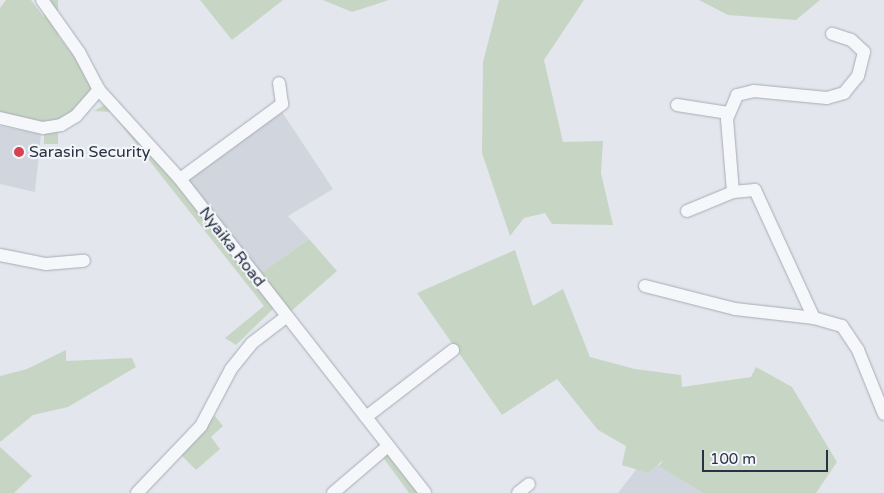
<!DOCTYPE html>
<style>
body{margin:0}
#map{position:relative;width:884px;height:493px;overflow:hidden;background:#e3e6ec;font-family:"Varela Round",sans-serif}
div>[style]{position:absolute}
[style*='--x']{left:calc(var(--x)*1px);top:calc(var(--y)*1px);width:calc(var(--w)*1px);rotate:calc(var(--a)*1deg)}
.built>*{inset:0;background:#d1d5de}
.green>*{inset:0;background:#c7d6c4;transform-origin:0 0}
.roads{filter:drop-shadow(0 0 1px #a7acb7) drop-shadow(0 0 1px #a7acb7)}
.minor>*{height:12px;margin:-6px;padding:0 6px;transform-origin:6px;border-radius:6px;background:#f6f7fa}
.dots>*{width:14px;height:14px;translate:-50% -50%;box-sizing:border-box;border:2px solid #f3f5f9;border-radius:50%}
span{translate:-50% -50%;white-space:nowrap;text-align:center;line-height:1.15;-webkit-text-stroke:4.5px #f3f5f9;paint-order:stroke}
.poi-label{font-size:16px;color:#293245}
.left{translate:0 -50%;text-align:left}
.street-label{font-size:16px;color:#293245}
.scale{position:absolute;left:702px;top:450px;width:126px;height:22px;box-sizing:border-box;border:2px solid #293245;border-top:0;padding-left:6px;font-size:15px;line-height:18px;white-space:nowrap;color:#293245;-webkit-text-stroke:4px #f3f5f9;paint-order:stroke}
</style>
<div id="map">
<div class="built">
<div style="clip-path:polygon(282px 112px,333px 189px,288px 216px,309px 239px,261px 273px,186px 179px)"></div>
<div style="clip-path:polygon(0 126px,41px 134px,35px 192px,0 184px)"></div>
<div style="clip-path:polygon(646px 457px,703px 493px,618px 493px)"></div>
</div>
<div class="green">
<div style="clip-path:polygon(6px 0,31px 0,101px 92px,57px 125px,0 117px,0 8px)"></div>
<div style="left:44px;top:0;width:14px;height:144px"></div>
<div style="clip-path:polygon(200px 0,283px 0,232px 40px)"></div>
<div style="clip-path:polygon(323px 0,389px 0,352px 12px)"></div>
<div style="clip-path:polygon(499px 0,584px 0,544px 60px,563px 142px,603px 141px,601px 173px,613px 225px,552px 224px,545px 213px,524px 218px,510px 236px,482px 153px,483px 62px)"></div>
<div style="clip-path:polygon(699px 0,820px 0,796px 20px,728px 15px)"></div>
<div style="clip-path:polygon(109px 102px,275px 307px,236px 345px,225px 338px,264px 306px,111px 112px,94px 111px)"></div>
<div style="clip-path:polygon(309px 239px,337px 271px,290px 312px,261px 273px)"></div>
<div style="clip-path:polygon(515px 250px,533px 306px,563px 289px,590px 357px,635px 369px,681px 375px,682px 387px,751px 377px,756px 367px,792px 387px,837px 462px,816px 493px,703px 493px,659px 466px,663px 460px,648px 473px,622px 465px,626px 446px,598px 430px,557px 379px,502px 415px,417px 293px)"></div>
<div style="clip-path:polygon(66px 350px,66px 361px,132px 358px,136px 367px,68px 407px,33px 415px,0 442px,0 376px,27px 369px)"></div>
<div style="clip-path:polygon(215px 416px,223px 426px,211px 437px,220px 449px,196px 470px,180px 454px,145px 480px)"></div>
<div style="clip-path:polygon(0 447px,32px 476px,14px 493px,0 493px)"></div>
<div style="clip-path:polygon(387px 454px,419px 493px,409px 493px,382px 456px)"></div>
</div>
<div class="roads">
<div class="minor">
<div style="--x:42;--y:0;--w:64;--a:54.6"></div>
<div style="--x:79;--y:52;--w:43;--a:62.2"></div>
<div style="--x:99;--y:90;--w:120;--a:47.7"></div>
<div style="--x:180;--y:179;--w:398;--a:52"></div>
<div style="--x:677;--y:105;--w:52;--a:8.9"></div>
<div style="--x:0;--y:118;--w:44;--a:13.1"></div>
<div style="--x:43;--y:128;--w:18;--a:-9"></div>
<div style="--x:61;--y:125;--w:17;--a:-31"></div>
<div style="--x:76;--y:116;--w:35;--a:-49"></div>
<div style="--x:180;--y:179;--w:127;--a:-36.3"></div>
<div style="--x:282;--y:104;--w:21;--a:-98"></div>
<div style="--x:733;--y:192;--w:73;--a:-94.7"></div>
<div style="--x:727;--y:119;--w:26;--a:-67"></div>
<div style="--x:737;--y:95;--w:17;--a:-13"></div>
<div style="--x:754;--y:91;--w:73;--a:5.5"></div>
<div style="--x:827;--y:98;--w:18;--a:-16"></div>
<div style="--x:844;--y:93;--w:22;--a:-51"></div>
<div style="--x:858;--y:76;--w:25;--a:-76"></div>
<div style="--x:864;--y:52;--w:18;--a:-137"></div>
<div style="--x:851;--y:40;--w:20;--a:-162"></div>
<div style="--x:687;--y:211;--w:50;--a:-22.4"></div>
<div style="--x:733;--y:192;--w:22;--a:-5"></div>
<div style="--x:755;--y:190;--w:141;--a:65.3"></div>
<div style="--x:0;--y:255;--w:47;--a:11.1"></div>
<div style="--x:46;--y:264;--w:38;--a:-5"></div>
<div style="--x:645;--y:286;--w:93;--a:14.3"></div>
<div style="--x:735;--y:309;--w:80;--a:6.5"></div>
<div style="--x:814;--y:318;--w:29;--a:16"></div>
<div style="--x:842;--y:326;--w:29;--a:56"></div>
<div style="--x:858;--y:350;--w:69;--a:67.9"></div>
<div style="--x:366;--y:417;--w:110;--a:-37.6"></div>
<div style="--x:137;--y:493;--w:93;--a:-46.3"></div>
<div style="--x:201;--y:426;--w:64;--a:-62.2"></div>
<div style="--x:231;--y:369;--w:33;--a:-51"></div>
<div style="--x:252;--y:343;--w:44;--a:-37.6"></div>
<div style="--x:333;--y:493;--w:72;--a:-40.5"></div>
<div style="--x:518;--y:493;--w:14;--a:-39"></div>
</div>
</div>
<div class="dots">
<div style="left:19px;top:152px;background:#d64251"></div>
</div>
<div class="poi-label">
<span class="left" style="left:29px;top:152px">Sarasin Security</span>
</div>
<div class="street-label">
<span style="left:232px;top:247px;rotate:52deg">Nyaika Road</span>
</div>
<div class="scale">100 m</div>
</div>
